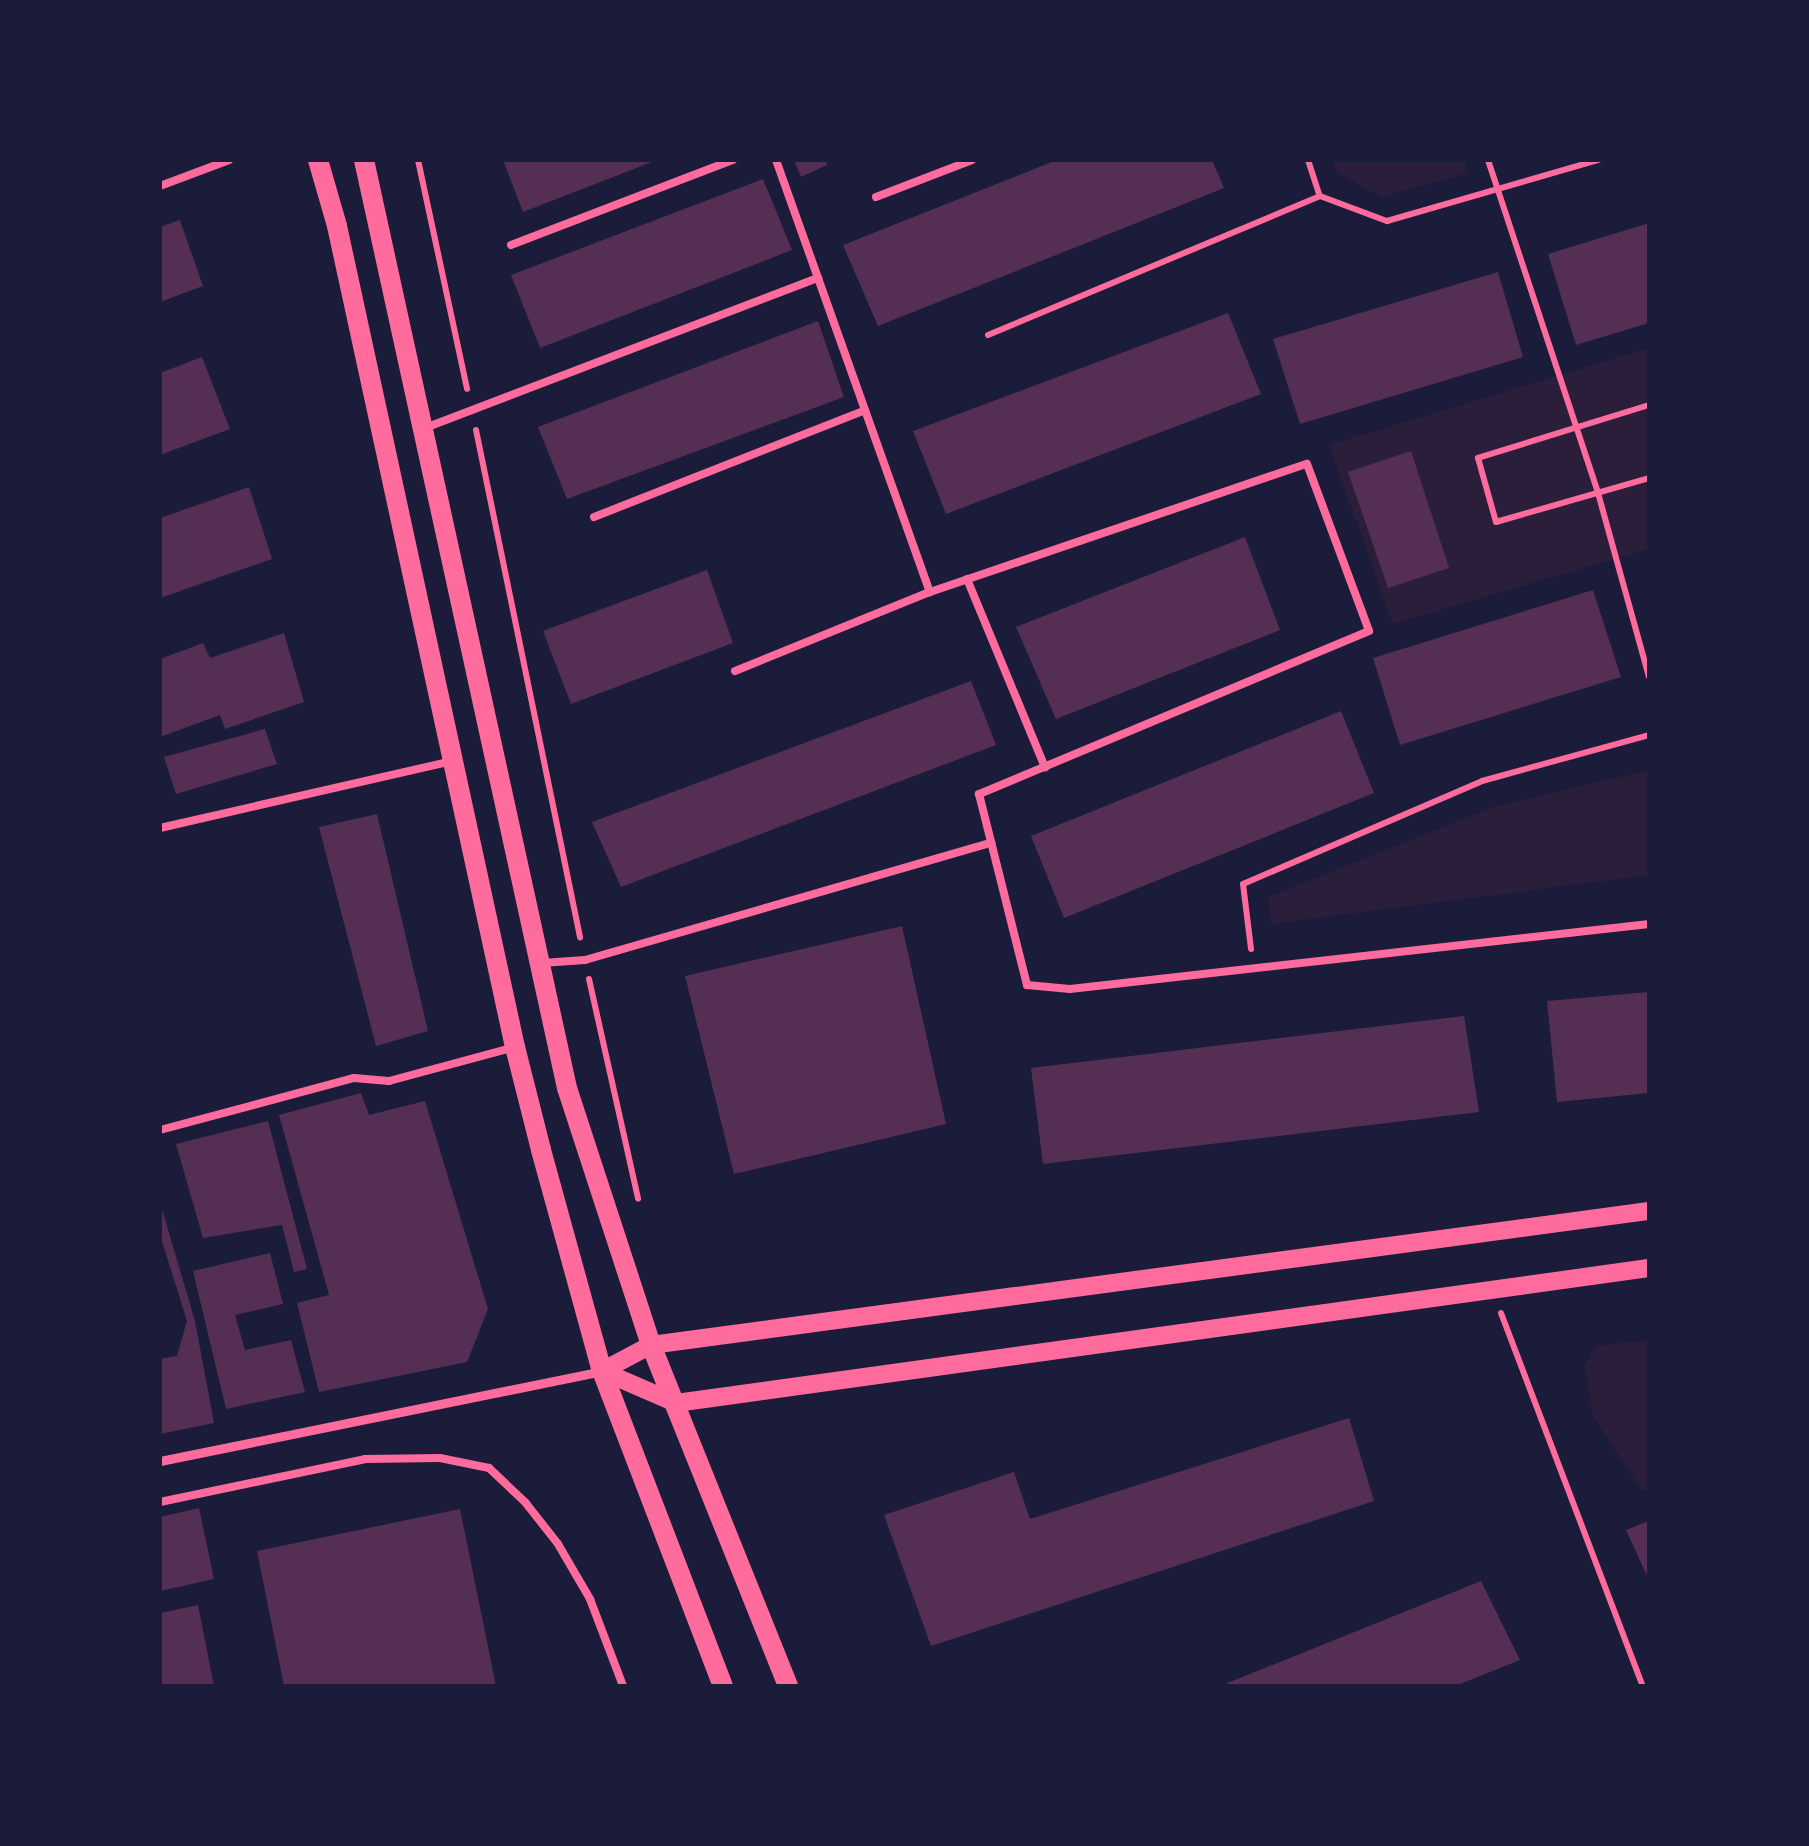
<!DOCTYPE html>
<style>
body{margin:0}
#map{position:relative;width:1809px;height:1846px;overflow:hidden;background:#1b1b3a;font-family:"Open Sans",sans-serif}
div>[style]{position:absolute}
[style*='--x']{left:calc(var(--x)*1px);top:calc(var(--y)*1px);width:calc(var(--w)*1px);rotate:calc(var(--a)*1deg)}
.green>*{inset:0;background:#2a1e3b}
.building>*{inset:0;background:#542f53}
.path>*{height:6px;margin:-3px;padding:0 3px;transform-origin:3px;border-radius:3px;background:#ff6b9d}
.service>*{height:8px;margin:-4px;padding:0 4px;transform-origin:4px;border-radius:4px;background:#ff6b9d}
.pedestrian>*{height:9px;margin:-4.5px;padding:0 4.5px;transform-origin:4.5px;border-radius:4.5px;background:#ff6b9d}
.tertiary>*{height:18px;margin:-9px;padding:0 9px;transform-origin:9px;border-radius:9px;background:#ff6b9d}
.secondary>*{height:20px;margin:-10px;padding:0 10px;transform-origin:10px;border-radius:10px;background:#ff6b9d}
span{translate:-50% -50%;white-space:nowrap;text-align:center;line-height:1.15;-webkit-text-stroke:8px #1b1b3a;paint-order:stroke}
.frame{position:absolute;inset:0;border:162px solid #1b1b3a;pointer-events:none}
</style>
<div id="map">
<div class="green">
<div style="clip-path:polygon(1332px 160px,1464px 160px,1468px 173px,1382px 197px,1336px 172px)"></div>
<div style="clip-path:polygon(1649px 348px,1649px 549px,1393px 624px,1329px 445px)"></div>
<div style="clip-path:polygon(1649px 770px,1649px 875px,1271px 924px,1268px 897px,1496px 806px)"></div>
<div style="clip-path:polygon(1649px 1340px,1649px 1489px,1642px 1491px,1593px 1416px,1585px 1367px,1595px 1346px)"></div>
</div>
<div class="building">
<div style="clip-path:polygon(503px 160px,657px 160px,523px 212px)"></div>
<div style="clip-path:polygon(794px 160px,825px 160px,827px 165px,801px 177px)"></div>
<div style="clip-path:polygon(1057px 160px,1212px 160px,1224px 188px,878px 326px,843px 245px)"></div>
<div style="clip-path:polygon(763px 179px,792px 250px,540px 348px,511px 275px)"></div>
<div style="clip-path:polygon(180px 220px,203px 286px,160px 302px,160px 227px)"></div>
<div style="clip-path:polygon(1649px 223px,1649px 323px,1576px 345px,1548px 254px)"></div>
<div style="clip-path:polygon(1498px 272px,1523px 357px,1300px 424px,1273px 339px)"></div>
<div style="clip-path:polygon(1228px 313px,1261px 394px,946px 514px,913px 431px)"></div>
<div style="clip-path:polygon(818px 321px,844px 397px,567px 499px,538px 427px)"></div>
<div style="clip-path:polygon(202px 357px,230px 429px,160px 455px,160px 373px)"></div>
<div style="clip-path:polygon(1411px 451px,1449px 568px,1388px 588px,1348px 472px)"></div>
<div style="clip-path:polygon(249px 487px,272px 559px,160px 598px,160px 518px)"></div>
<div style="clip-path:polygon(1245px 537px,1280px 630px,1056px 719px,1016px 627px)"></div>
<div style="clip-path:polygon(707px 570px,733px 643px,571px 704px,543px 631px)"></div>
<div style="clip-path:polygon(1593px 590px,1621px 677px,1400px 745px,1373px 658px)"></div>
<div style="clip-path:polygon(284px 633px,304px 702px,225px 729px,220px 715px,160px 737px,160px 659px,203px 643px,210px 658px)"></div>
<div style="clip-path:polygon(971px 681px,996px 745px,621px 887px,592px 822px)"></div>
<div style="clip-path:polygon(1341px 711px,1374px 793px,1064px 918px,1031px 836px)"></div>
<div style="clip-path:polygon(265px 729px,277px 764px,176px 794px,164px 757px)"></div>
<div style="clip-path:polygon(377px 814px,428px 1031px,376px 1046px,319px 827px)"></div>
<div style="clip-path:polygon(902px 926px,946px 1124px,734px 1174px,685px 976px)"></div>
<div style="clip-path:polygon(1649px 992px,1649px 1093px,1557px 1102px,1547px 1001px)"></div>
<div style="clip-path:polygon(1464px 1016px,1479px 1112px,1043px 1164px,1031px 1068px)"></div>
<div style="clip-path:polygon(361px 1093px,369px 1115px,425px 1101px,488px 1309px,467px 1362px,319px 1392px,297px 1303px,329px 1295px,279px 1115px)"></div>
<div style="clip-path:polygon(268px 1121px,307px 1269px,294px 1272px,282px 1225px,203px 1238px,176px 1144px)"></div>
<div style="clip-path:polygon(161px 1206px,195px 1321px,214px 1423px,160px 1434px,160px 1359px,177px 1356px,187px 1321px,160px 1235px)"></div>
<div style="clip-path:polygon(270px 1253px,283px 1304px,235px 1315px,245px 1350px,291px 1340px,305px 1392px,226px 1409px,193px 1271px)"></div>
<div style="clip-path:polygon(1349px 1418px,1374px 1501px,931px 1646px,884px 1515px,1014px 1472px,1030px 1519px)"></div>
<div style="clip-path:polygon(199px 1508px,214px 1579px,160px 1591px,160px 1517px)"></div>
<div style="clip-path:polygon(460px 1509px,496px 1686px,284px 1686px,257px 1551px)"></div>
<div style="clip-path:polygon(1649px 1521px,1649px 1580px,1626px 1530px)"></div>
<div style="clip-path:polygon(1481px 1581px,1520px 1660px,1455px 1686px,1220px 1686px)"></div>
<div style="clip-path:polygon(198px 1605px,214px 1686px,160px 1686px,160px 1613px)"></div>
</div>
<div class="path">
<div style="--x:418;--y:160;--w:234;--a:77.9"></div>
<div style="--x:1308;--y:160;--w:38;--a:72"></div>
<div style="--x:1488;--y:160;--w:351;--a:71.7"></div>
<div style="--x:1598;--y:493;--w:191;--a:74.5"></div>
<div style="--x:988;--y:335;--w:360;--a:-22.7"></div>
<div style="--x:1320;--y:196;--w:72;--a:20.5"></div>
<div style="--x:1387;--y:221;--w:221;--a:-16.1"></div>
<div style="--x:1649;--y:405;--w:179;--a:162.8"></div>
<div style="--x:1478;--y:458;--w:66;--a:74.3"></div>
<div style="--x:1496;--y:522;--w:159;--a:-16"></div>
<div style="--x:476;--y:430;--w:518;--a:78.41"></div>
<div style="--x:1251;--y:949;--w:65;--a:-97"></div>
<div style="--x:1243;--y:884;--w:260;--a:-23.3"></div>
<div style="--x:1482;--y:781;--w:173;--a:-15.4"></div>
<div style="--x:589;--y:979;--w:225;--a:77.4"></div>
<div style="--x:1501;--y:1313;--w:399;--a:69.2"></div>
</div>
<div class="service">
<div style="--x:776;--y:160;--w:459;--a:70.4"></div>
<div style="--x:160;--y:186;--w:74;--a:-20.6"></div>
<div style="--x:876;--y:197;--w:103;--a:-21.1"></div>
<div style="--x:511;--y:245;--w:238;--a:-21"></div>
<div style="--x:425;--y:428;--w:421;--a:-20.9"></div>
<div style="--x:594;--y:517;--w:291;--a:-21.5"></div>
<div style="--x:967;--y:579;--w:204;--a:67.5"></div>
<div style="--x:735;--y:671;--w:210;--a:-22.1"></div>
<div style="--x:930;--y:592;--w:398;--a:-18.8"></div>
<div style="--x:1307;--y:464;--w:178;--a:69.6"></div>
<div style="--x:1369;--y:631;--w:423;--a:157.3"></div>
<div style="--x:979;--y:794;--w:197;--a:75.9"></div>
<div style="--x:1027;--y:985;--w:43;--a:5.3"></div>
<div style="--x:1070;--y:989;--w:583;--a:-6.41"></div>
<div style="--x:160;--y:828;--w:296;--a:-12.9"></div>
<div style="--x:542;--y:963;--w:43;--a:-4"></div>
<div style="--x:585;--y:960;--w:423;--a:-16.1"></div>
<div style="--x:160;--y:1130;--w:201;--a:-15"></div>
<div style="--x:354;--y:1078;--w:35;--a:5"></div>
<div style="--x:389;--y:1081;--w:131;--a:-15.1"></div>
<div style="--x:160;--y:1502;--w:209;--a:-11.8"></div>
<div style="--x:365;--y:1459;--w:75;--a:-0.8"></div>
<div style="--x:440;--y:1458;--w:50;--a:11.5"></div>
<div style="--x:489;--y:1468;--w:50;--a:43.4"></div>
<div style="--x:525;--y:1502;--w:53;--a:51.8"></div>
<div style="--x:558;--y:1544;--w:64;--a:59.8"></div>
<div style="--x:590;--y:1599;--w:93;--a:69.2"></div>
</div>
<div class="pedestrian">
<div style="--x:160;--y:1461;--w:451;--a:-11.5"></div>
</div>
<div class="tertiary">
<div style="--x:602;--y:1371;--w:55;--a:-28"></div>
<div style="--x:651;--y:1345;--w:1007;--a:-7.65"></div>
<div style="--x:602;--y:1371;--w:81;--a:23.4"></div>
<div style="--x:676;--y:1403;--w:982;--a:-7.9"></div>
</div>
<div class="secondary">
<div style="--x:318;--y:160;--w:69;--a:73.9"></div>
<div style="--x:337;--y:226;--w:840;--a:77.77"></div>
<div style="--x:515;--y:1047;--w:106;--a:75.8"></div>
<div style="--x:541;--y:1150;--w:229;--a:74.6"></div>
<div style="--x:602;--y:1371;--w:337;--a:69"></div>
<div style="--x:364;--y:160;--w:950;--a:77.66"></div>
<div style="--x:567;--y:1088;--w:270;--a:71.9"></div>
<div style="--x:651;--y:1345;--w:367;--a:68.1"></div>
</div>
<div class="frame"></div>
</div>
